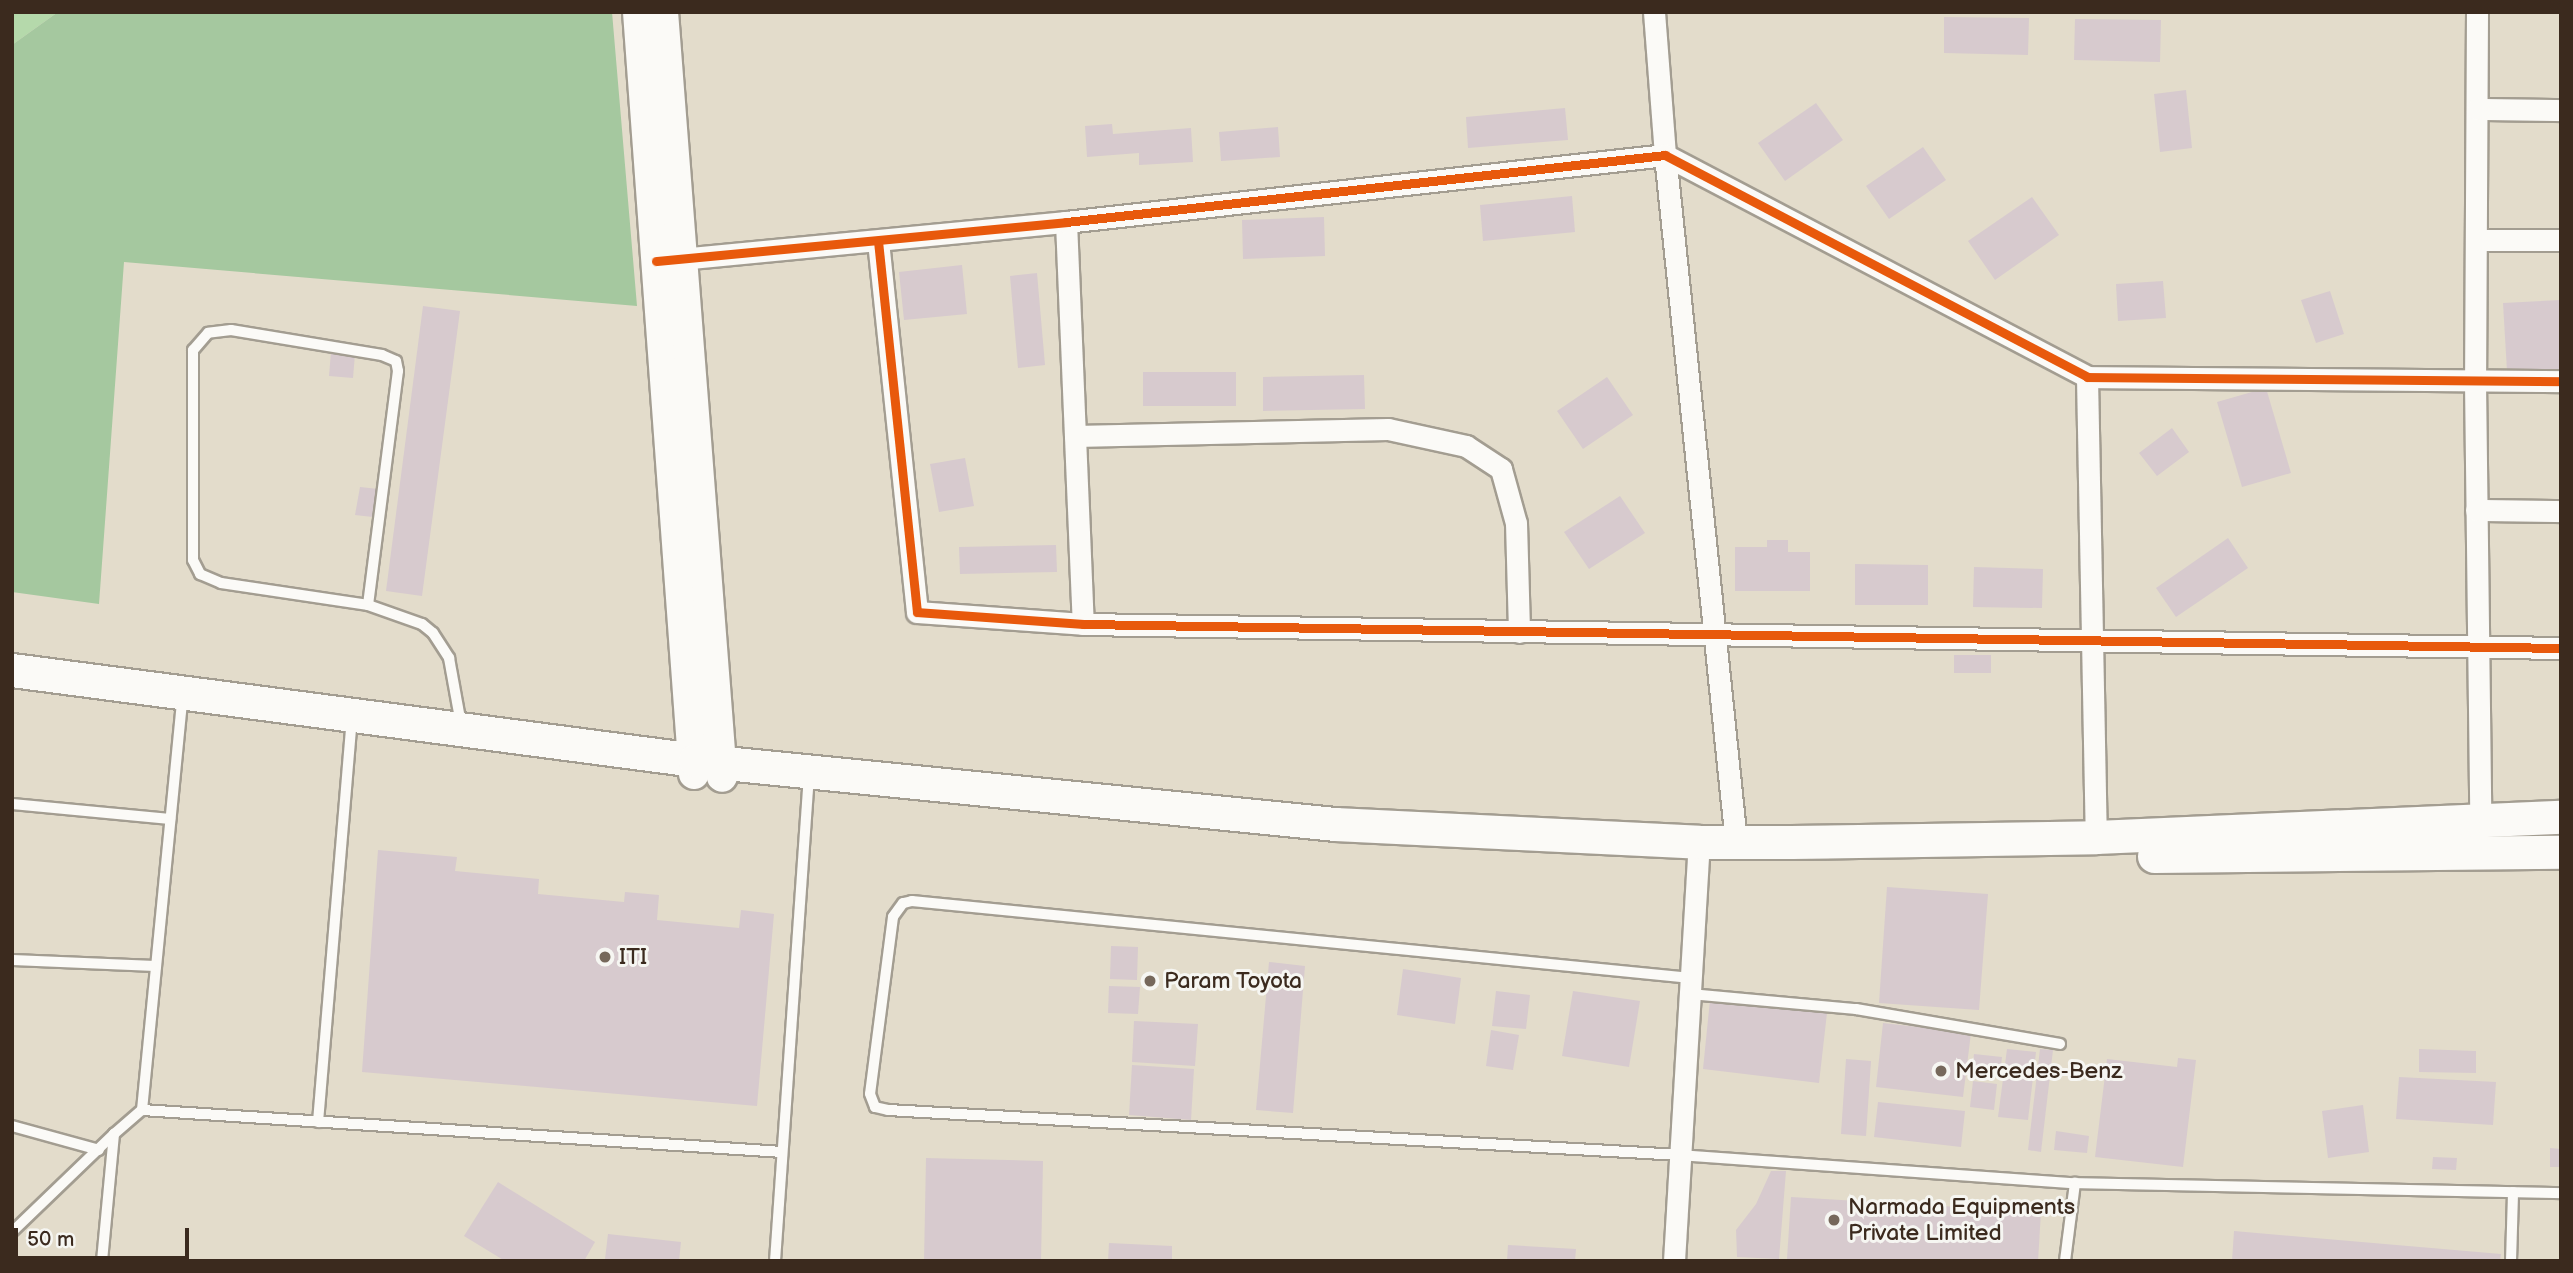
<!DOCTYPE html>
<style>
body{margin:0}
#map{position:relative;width:2573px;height:1273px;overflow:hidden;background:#e3dccb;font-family:"Balsamiq Sans",sans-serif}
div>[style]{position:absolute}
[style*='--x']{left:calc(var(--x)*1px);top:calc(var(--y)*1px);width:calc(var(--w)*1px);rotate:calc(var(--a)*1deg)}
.green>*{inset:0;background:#b5d9ab}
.forest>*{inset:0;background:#a5c89f}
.building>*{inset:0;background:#d7cace}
.roads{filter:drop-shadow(2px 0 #a39d91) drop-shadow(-2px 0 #a39d91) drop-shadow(0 2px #a39d91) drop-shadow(0 -2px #a39d91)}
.lane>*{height:10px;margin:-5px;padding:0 5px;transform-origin:5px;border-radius:5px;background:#fbfaf7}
.street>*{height:21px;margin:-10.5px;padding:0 10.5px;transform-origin:10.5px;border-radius:10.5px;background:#fbfaf7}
.secondary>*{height:30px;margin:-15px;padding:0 15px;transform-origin:15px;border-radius:15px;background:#fbfaf7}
.primary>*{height:33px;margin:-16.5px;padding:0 16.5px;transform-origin:16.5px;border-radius:16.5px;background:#fbfaf7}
.cycleway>*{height:9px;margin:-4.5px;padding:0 4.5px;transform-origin:4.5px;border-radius:4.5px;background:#e8590c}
.dots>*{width:19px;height:19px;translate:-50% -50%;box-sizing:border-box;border:4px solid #f6f6f2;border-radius:50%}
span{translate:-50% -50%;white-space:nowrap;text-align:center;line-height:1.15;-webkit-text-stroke:6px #f6f6f2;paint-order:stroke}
.poi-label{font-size:23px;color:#3b2a1e}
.left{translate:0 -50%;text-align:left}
.frame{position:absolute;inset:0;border:14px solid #3b2a1e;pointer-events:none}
.scale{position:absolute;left:14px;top:1228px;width:175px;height:32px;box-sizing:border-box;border:4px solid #3b2a1e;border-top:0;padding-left:9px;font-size:21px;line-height:24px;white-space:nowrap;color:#3b2a1e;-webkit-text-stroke:5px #f6f6f2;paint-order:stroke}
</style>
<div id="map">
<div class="green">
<div style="clip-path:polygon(12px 12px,58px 12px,12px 45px)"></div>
</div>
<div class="forest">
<div style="clip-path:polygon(58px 12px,612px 12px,637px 306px,124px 262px,99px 604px,12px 592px,12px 45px)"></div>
</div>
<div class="building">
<div style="clip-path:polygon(1944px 17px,2029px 18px,2028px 55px,1944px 53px)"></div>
<div style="clip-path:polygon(2075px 19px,2161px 20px,2160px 62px,2074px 60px)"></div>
<div style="clip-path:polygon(2186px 90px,2192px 148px,2160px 152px,2154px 94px)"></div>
<div style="clip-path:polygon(1816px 103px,1843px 140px,1785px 181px,1758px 143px)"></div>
<div style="clip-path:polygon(1565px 108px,1568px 140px,1468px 148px,1466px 117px)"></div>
<div style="clip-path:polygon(1112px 124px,1113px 134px,1191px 128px,1193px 162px,1139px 165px,1139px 153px,1087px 157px,1085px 126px)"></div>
<div style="clip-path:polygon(1278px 127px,1280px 157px,1221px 161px,1219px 132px)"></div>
<div style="clip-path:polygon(1923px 147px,1946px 180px,1889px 219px,1866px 186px)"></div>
<div style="clip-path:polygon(1572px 196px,1575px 232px,1483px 241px,1480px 205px)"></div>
<div style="clip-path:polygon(2032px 197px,2059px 235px,1995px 280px,1968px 241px)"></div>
<div style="clip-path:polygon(1324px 217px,1325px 256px,1243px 259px,1242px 220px)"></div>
<div style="clip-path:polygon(962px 265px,967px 314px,904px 320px,899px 272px)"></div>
<div style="clip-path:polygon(1037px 273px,1045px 365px,1018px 368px,1010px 276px)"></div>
<div style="clip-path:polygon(2163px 281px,2166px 318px,2118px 321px,2116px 284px)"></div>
<div style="clip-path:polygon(2330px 291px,2344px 334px,2316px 343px,2301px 300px)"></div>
<div style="clip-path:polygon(2560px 300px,2561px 369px,2507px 371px,2503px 303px)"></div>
<div style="clip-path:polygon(423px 306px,460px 311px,422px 596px,386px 591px)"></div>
<div style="clip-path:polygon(331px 352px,355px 354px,353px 378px,329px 376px)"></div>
<div style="clip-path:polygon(1143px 372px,1236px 372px,1236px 406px,1143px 406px)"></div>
<div style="clip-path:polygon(1364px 375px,1365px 409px,1263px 411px,1263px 377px)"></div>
<div style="clip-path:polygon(1607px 377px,1633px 415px,1583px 449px,1557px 411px)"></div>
<div style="clip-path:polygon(2266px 388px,2291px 473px,2242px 487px,2217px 402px)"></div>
<div style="clip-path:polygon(2172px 428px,2189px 452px,2157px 476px,2139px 453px)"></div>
<div style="clip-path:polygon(965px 458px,974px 506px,939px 512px,930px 464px)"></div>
<div style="clip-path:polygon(360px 487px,378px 489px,373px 517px,355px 515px)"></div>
<div style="clip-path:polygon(1620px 496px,1645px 533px,1589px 569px,1564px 532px)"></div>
<div style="clip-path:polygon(2228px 538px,2248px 568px,2176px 617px,2156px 588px)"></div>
<div style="clip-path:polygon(1767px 540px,1788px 540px,1788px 552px,1810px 552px,1810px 591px,1735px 591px,1735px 547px,1767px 547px)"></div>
<div style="clip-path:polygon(1056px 545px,1057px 572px,960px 574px,959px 547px)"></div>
<div style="clip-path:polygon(1855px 564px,1928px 565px,1928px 605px,1855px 605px)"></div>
<div style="clip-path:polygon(1974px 567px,2043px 569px,2042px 608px,1973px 607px)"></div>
<div style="clip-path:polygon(1954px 655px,1991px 655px,1991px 673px,1954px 673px)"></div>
<div style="clip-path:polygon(378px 850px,457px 857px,455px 871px,539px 879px,538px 894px,624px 902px,625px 892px,659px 895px,657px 920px,739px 928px,741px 910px,774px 914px,757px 1106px,362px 1072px)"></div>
<div style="clip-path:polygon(1887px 887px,1988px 894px,1979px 1010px,1879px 1003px)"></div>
<div style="clip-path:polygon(1111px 946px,1138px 947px,1137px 980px,1110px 979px)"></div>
<div style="clip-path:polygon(1269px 962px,1305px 966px,1293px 1113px,1256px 1110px)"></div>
<div style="clip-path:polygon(1403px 969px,1461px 978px,1455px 1024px,1397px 1015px)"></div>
<div style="clip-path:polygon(1109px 986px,1140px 987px,1138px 1014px,1108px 1013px)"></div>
<div style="clip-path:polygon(1496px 991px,1530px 995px,1526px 1029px,1492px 1026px)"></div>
<div style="clip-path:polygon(1573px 991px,1640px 1001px,1629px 1067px,1562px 1056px)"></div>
<div style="clip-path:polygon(1710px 1000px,1827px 1013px,1819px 1083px,1703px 1069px)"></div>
<div style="clip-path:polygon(1134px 1021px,1198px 1024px,1195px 1066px,1132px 1062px)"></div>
<div style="clip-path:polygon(1883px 1023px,1971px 1033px,1963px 1097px,1876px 1087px)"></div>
<div style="clip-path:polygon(1491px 1030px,1519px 1035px,1513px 1070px,1486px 1066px)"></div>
<div style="clip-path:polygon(2007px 1049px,2036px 1052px,2028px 1120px,1998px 1117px)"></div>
<div style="clip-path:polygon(2040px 1049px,2053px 1050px,2041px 1152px,2028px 1150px)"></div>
<div style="clip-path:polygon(2419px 1049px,2476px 1051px,2476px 1073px,2419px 1072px)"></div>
<div style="clip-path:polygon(1974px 1054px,2002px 1057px,2000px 1074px,1972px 1070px)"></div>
<div style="clip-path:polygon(2178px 1058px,2196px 1060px,2183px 1167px,2095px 1157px,2107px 1059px,2177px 1067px)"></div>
<div style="clip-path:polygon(1846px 1059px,1871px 1061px,1866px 1136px,1841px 1134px)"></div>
<div style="clip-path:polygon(1132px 1065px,1194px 1069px,1191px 1120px,1129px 1115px)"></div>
<div style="clip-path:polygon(2399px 1077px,2496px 1082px,2493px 1125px,2396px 1119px)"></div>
<div style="clip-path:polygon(1973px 1081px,1997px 1084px,1994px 1110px,1970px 1107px)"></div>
<div style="clip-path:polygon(1878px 1102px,1965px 1111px,1961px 1147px,1874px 1137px)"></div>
<div style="clip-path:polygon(2363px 1105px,2369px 1152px,2328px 1158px,2322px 1111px)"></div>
<div style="clip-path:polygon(2056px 1131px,2089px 1136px,2087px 1153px,2054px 1150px)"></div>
<div style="clip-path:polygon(2550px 1148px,2561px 1149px,2561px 1167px,2550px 1167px)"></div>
<div style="clip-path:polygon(2433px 1157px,2457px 1158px,2456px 1170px,2432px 1169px)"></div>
<div style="clip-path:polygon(926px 1158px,1043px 1161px,1041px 1261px,924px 1261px)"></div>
<div style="clip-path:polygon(1771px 1171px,1786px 1171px,1779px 1259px,1737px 1257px,1736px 1230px,1756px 1204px)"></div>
<div style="clip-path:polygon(498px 1182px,595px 1242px,584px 1261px,505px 1261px,464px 1236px)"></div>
<div style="clip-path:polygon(1791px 1197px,2041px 1212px,2038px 1261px,1787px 1259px)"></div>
<div style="clip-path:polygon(2234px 1231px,2501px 1254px,2500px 1261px,2232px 1261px)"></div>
<div style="clip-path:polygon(608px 1234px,681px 1242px,679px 1261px,605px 1259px)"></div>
<div style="clip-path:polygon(1109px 1243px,1172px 1246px,1172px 1261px,1108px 1261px)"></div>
<div style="clip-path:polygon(1508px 1245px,1576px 1249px,1575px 1261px,1507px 1261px)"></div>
</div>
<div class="roads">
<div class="lane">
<div style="--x:368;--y:605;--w:236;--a:-82.7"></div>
<div style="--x:398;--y:371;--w:10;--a:-101"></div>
<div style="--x:396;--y:361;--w:15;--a:-157"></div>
<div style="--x:382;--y:355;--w:153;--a:-170.6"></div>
<div style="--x:231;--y:330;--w:23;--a:173"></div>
<div style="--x:208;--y:333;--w:23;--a:131"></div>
<div style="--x:193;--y:350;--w:210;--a:90"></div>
<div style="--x:193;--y:560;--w:16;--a:63"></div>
<div style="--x:200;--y:574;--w:23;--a:23"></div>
<div style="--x:221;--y:583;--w:149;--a:8.5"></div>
<div style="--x:368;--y:605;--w:57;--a:19.4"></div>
<div style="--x:422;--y:624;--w:14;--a:39"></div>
<div style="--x:433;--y:633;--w:30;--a:57"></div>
<div style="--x:449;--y:658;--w:67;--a:79.7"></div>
<div style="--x:12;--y:804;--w:159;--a:5.4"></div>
<div style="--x:12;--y:960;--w:144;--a:2.4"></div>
<div style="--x:1691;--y:978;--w:783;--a:-174.35"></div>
<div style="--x:912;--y:901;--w:9;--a:167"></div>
<div style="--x:903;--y:903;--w:17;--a:126"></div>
<div style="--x:893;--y:917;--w:178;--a:97.4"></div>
<div style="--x:870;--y:1094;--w:14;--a:69"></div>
<div style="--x:875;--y:1107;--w:13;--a:13"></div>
<div style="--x:888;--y:1110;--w:793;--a:3.25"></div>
<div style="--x:1680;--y:1155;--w:396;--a:4.1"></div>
<div style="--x:2075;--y:1183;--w:486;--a:1.2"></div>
<div style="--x:1690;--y:994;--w:167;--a:5.2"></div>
<div style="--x:1856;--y:1009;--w:207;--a:9.7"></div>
<div style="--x:142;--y:1110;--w:417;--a:-84.4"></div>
<div style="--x:318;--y:1122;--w:392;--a:-85.2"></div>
<div style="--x:12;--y:1126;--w:90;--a:15.4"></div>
<div style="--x:12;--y:1232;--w:141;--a:-43.9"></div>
<div style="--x:102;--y:1261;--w:128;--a:-84.6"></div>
<div style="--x:114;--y:1134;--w:37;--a:-41"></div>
<div style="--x:142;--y:1110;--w:641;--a:3.75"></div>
<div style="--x:775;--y:1261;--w:487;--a:-86"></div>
<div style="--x:2065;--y:1261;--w:79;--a:-82.7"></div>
<div style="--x:2511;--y:1261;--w:69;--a:-88.3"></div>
</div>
<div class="street">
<div style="--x:1654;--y:12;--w:143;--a:85.6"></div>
<div style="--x:1665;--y:155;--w:691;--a:84.1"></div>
<div style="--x:2477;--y:12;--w:369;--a:90.3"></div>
<div style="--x:2475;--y:381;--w:438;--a:89.3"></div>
<div style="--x:2477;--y:109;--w:84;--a:0.7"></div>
<div style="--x:1066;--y:222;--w:402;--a:87.6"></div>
<div style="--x:2476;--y:240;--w:85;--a:0"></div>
<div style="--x:878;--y:241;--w:373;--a:84"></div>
<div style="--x:917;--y:612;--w:166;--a:4.1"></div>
<div style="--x:1083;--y:624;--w:1478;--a:0.93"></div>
<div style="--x:670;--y:260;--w:398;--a:-5.5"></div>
<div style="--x:1066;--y:222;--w:603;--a:-6.38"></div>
<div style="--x:1665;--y:155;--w:477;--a:27.7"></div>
<div style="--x:2087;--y:377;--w:474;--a:0.5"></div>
<div style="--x:2087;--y:377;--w:460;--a:88.9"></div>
<div style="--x:1075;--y:436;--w:313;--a:-1.3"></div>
<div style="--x:1388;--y:429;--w:80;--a:12.3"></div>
<div style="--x:1466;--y:446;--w:42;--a:33.3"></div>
<div style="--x:1501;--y:469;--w:56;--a:74.5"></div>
<div style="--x:1516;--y:523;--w:109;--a:88.4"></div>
<div style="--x:2476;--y:510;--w:85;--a:0.7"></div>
<div style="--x:1674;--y:1261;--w:420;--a:-86.6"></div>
</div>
<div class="secondary">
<div style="--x:638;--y:12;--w:764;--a:85.8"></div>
<div style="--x:663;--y:12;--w:767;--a:85.59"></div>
</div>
<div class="primary">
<div style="--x:12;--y:670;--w:689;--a:7.51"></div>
<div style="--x:695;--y:760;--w:643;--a:5.71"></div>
<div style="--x:1335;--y:824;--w:364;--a:2.8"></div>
<div style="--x:1699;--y:842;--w:92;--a:0"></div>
<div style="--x:1791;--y:842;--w:305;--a:-0.9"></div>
<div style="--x:2096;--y:837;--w:465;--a:-2.5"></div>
<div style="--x:2154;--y:856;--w:407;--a:-0.6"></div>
</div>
</div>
<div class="cycleway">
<div style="--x:878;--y:241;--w:373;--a:84"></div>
<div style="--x:917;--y:612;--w:166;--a:4.1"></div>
<div style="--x:1083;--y:624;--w:1478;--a:0.93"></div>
<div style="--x:656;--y:261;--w:412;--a:-5.4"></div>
<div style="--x:1066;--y:222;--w:603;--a:-6.38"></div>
<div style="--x:1665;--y:155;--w:477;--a:27.7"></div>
<div style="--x:2087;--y:377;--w:474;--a:0.5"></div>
</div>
<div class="dots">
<div style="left:605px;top:957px;background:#76685b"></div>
<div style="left:1150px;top:981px;background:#76685b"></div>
<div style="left:1941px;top:1071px;background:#76685b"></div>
<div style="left:1834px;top:1220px;background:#76685b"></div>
</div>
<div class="poi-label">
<span class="left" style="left:619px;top:957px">ITI</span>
<span class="left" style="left:1164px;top:981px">Param Toyota</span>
<span class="left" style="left:1955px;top:1071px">Mercedes-Benz</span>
<span class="left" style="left:1848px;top:1220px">Narmada Equipments<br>Private Limited</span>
</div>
<div class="frame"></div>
<div class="scale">50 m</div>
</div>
